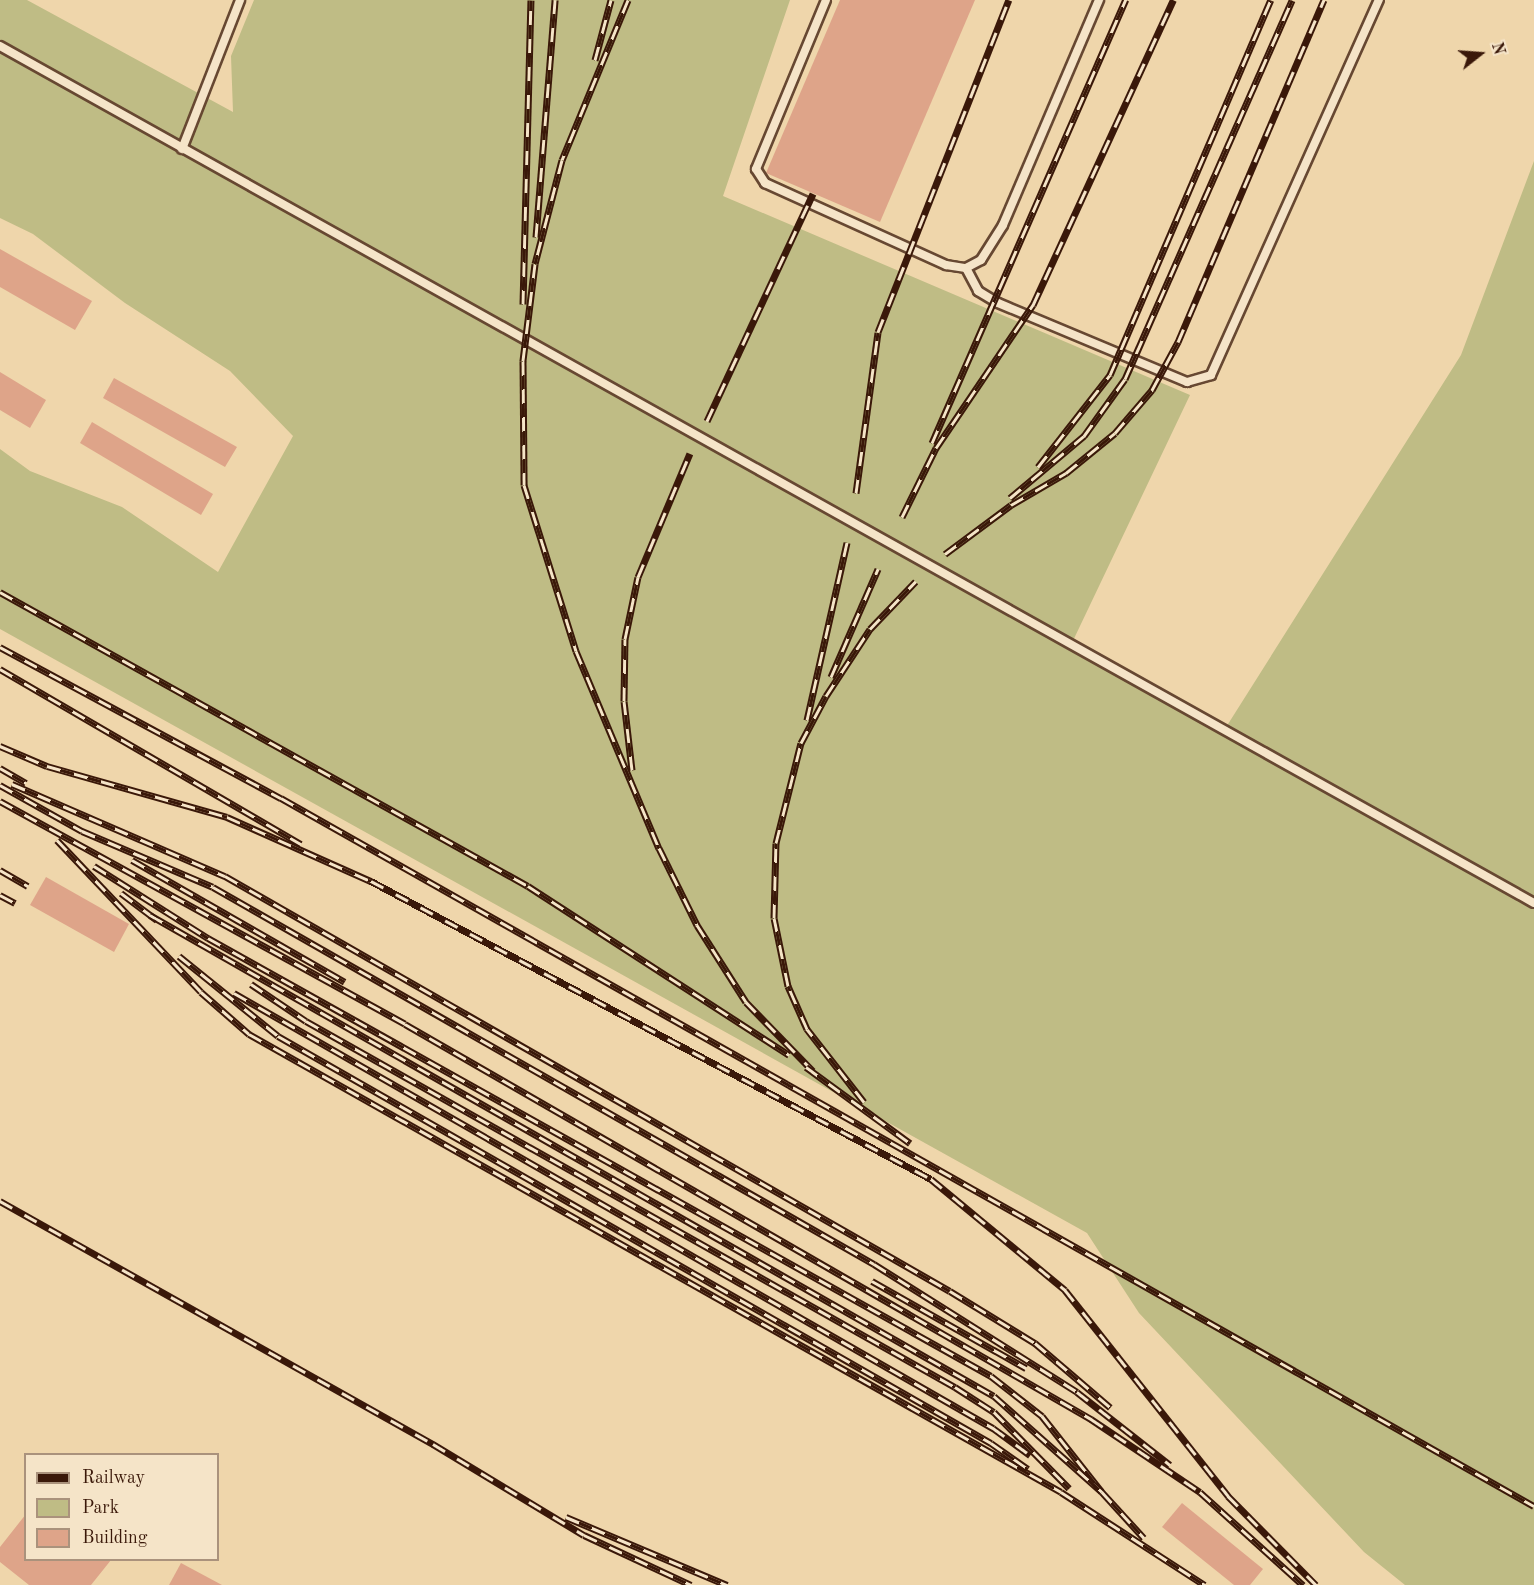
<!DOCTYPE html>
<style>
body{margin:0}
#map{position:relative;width:1534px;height:1585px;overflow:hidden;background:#efd6ab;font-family:"Old Standard TT",serif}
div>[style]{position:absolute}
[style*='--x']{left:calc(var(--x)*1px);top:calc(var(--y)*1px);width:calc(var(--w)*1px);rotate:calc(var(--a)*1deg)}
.green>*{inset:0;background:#bfbc85}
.building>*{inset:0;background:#dea489}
.roads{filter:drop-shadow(2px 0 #674832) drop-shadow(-2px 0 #674832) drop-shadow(0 2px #674832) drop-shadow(0 -2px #674832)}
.service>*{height:8px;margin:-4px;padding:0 4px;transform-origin:4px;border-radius:4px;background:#f5e4c8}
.rail>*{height:7px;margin-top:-3.5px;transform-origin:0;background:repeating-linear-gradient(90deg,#f5e4c8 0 14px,#3a1809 0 28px);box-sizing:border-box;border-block:2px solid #3a1809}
span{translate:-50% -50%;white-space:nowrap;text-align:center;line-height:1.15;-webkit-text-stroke:5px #f5e4c8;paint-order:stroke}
.legend{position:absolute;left:24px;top:1453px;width:195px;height:108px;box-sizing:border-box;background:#f5e4c8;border:2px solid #aa927c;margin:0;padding:8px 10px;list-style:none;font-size:18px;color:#3a1809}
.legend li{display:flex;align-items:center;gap:12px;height:30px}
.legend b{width:30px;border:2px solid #aa927c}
.north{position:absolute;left:1450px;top:24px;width:60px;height:60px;-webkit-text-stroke:4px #f5e4c8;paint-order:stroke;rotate:73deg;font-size:16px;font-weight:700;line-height:24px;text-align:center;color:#3a1809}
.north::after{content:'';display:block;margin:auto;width:21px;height:27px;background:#3a1809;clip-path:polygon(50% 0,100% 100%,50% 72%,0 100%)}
</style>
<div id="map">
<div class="green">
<div style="clip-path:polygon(0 0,27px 0,233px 112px,231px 56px,254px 0,790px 0,723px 196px,1190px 395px,1070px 647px,1223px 732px,1461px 355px,1534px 161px,1534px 1585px,1405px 1585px,1364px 1552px,1139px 1313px,1087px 1233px,0 629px,0 449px,30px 471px,122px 507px,218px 572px,293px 436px,230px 371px,125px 303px,33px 234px,0 218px)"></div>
</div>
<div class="building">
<div style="clip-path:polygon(840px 0,975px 0,880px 222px,766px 173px)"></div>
<div style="clip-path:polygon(0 249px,92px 301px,75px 330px,0 287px)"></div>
<div style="clip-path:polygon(0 372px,46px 400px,30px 428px,0 410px)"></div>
<div style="clip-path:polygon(114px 378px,237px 447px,225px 467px,103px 398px)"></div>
<div style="clip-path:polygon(92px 422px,213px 494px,201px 515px,80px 443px)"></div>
<div style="clip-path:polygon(46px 877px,129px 924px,114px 952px,30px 905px)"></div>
<div style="clip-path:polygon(1182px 1503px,1263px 1569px,1250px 1585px,1234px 1585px,1162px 1527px)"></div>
<div style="clip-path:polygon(26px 1514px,26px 1560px,111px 1560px,91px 1585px,29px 1585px,0 1562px,0 1547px)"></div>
<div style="clip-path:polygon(181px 1563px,222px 1585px,169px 1585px)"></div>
</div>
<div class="roads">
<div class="service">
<div style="--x:826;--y:0;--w:183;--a:112.5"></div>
<div style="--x:756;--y:169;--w:17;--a:57"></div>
<div style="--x:765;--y:183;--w:199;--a:24.4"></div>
<div style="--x:946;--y:265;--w:20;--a:9"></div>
<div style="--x:966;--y:268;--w:17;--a:-28"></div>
<div style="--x:981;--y:260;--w:41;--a:-57.8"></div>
<div style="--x:1003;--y:225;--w:245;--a:-66.9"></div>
<div style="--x:0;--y:46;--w:1757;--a:29.19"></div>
<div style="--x:182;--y:149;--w:160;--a:-68.7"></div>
<div style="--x:966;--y:268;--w:26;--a:62"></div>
<div style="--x:978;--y:291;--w:23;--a:31"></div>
<div style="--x:998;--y:303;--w:205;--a:22.7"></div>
<div style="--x:1187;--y:382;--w:25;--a:-16"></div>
<div style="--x:1211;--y:375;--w:411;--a:-65.9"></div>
</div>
</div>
<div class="rail">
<div style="--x:628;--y:0;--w:173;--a:112.4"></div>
<div style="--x:562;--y:160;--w:107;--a:104.6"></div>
<div style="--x:535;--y:264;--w:98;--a:97.1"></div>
<div style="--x:523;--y:361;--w:124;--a:89.5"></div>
<div style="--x:524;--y:485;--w:174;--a:72.6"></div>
<div style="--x:576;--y:651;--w:214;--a:67.2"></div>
<div style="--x:659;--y:848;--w:86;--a:63.7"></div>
<div style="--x:697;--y:925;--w:91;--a:57.5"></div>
<div style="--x:746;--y:1002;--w:96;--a:45.8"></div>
<div style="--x:595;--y:60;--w:62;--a:-75.1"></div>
<div style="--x:536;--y:237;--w:238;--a:-85.4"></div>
<div style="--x:523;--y:304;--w:304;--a:-88.5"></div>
<div style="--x:707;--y:421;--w:251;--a:-65"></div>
<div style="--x:932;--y:443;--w:484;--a:-66.4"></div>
<div style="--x:1038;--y:467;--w:117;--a:-52"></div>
<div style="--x:1110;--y:375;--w:408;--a:-66.8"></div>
<div style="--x:856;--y:493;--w:162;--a:-82.2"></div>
<div style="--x:878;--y:332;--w:357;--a:-68.5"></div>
<div style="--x:1010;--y:498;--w:97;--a:-40"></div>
<div style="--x:1084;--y:436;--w:70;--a:-54.3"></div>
<div style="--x:1125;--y:379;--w:414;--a:-66.2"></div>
<div style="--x:902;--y:517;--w:77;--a:-63.8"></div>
<div style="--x:936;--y:448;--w:173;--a:-55.9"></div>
<div style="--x:1033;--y:305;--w:336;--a:-65.3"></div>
<div style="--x:945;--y:554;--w:82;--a:-36.6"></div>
<div style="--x:1011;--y:505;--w:64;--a:-30.2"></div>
<div style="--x:1066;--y:473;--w:63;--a:-39.2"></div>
<div style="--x:1115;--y:433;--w:57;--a:-49.3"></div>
<div style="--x:1152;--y:390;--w:55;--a:-61.6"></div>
<div style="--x:1178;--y:342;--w:372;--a:-66.9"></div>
<div style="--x:0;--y:592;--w:604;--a:29.11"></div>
<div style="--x:528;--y:886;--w:311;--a:32.9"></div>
<div style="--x:0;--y:647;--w:319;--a:28.3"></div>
<div style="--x:281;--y:798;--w:1439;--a:29.47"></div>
<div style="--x:0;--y:669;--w:348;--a:30.2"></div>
<div style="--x:831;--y:677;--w:118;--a:-66.5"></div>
<div style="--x:807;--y:720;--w:182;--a:-77.3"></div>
<div style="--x:0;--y:746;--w:51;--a:23.1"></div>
<div style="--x:47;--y:766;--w:187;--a:15.8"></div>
<div style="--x:227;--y:817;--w:158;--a:24"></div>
<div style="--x:371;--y:881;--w:634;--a:28.02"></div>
<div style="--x:931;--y:1179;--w:174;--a:39.6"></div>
<div style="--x:1065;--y:1290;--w:263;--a:51.6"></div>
<div style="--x:1228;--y:1496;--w:125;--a:45.3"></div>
<div style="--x:0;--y:768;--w:30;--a:30"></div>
<div style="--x:632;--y:770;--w:69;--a:-96.6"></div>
<div style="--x:624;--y:701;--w:62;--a:-89.1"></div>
<div style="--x:625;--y:639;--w:63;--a:-78.2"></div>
<div style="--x:638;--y:577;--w:134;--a:-67.2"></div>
<div style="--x:12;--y:784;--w:232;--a:23.4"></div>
<div style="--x:225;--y:876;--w:835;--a:29.79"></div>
<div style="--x:950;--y:1291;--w:100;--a:31.5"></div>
<div style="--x:1035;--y:1343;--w:99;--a:40.5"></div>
<div style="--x:0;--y:785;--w:94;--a:29.3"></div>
<div style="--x:82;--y:831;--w:142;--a:23.1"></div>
<div style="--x:213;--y:887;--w:761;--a:29.7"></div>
<div style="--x:874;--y:1264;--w:240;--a:32.2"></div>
<div style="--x:1077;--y:1392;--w:118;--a:38.1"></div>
<div style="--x:0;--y:801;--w:462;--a:28.8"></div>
<div style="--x:405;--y:1024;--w:792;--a:29.93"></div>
<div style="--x:1091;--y:1419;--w:131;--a:33.8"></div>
<div style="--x:1200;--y:1492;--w:139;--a:42.1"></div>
<div style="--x:57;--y:840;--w:209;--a:46.5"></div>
<div style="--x:201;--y:992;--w:64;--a:41.2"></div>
<div style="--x:249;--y:1034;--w:932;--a:29.42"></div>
<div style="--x:1061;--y:1492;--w:171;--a:32.9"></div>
<div style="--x:132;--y:860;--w:245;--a:29.8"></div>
<div style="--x:94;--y:866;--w:135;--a:32.3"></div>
<div style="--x:208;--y:938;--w:897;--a:29.22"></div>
<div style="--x:991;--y:1376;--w:65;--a:38.1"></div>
<div style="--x:1042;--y:1416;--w:97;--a:51.7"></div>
<div style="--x:0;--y:870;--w:32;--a:30"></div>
<div style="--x:121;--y:893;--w:45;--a:36.9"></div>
<div style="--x:0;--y:895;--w:17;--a:28"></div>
<div style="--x:150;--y:915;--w:971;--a:29.68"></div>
<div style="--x:994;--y:1396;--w:144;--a:41.6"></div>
<div style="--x:1102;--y:1492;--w:62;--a:47.6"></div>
<div style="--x:179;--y:956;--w:127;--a:38.9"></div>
<div style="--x:278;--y:1036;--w:821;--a:29.72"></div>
<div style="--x:991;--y:1443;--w:45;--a:35.1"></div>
<div style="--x:251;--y:984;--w:66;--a:33.9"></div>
<div style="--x:306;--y:1021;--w:745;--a:29.42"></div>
<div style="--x:955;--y:1387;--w:46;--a:32.7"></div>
<div style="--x:994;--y:1412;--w:107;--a:45.4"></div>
<div style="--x:234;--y:993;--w:875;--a:29.82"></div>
<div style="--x:993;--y:1428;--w:46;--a:36.1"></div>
<div style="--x:806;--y:1067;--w:129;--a:36.2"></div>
<div style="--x:864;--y:1102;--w:93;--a:-128"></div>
<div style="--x:807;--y:1029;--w:47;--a:-113.8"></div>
<div style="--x:788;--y:986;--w:69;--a:-101.6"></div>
<div style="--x:774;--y:918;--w:75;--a:-88.5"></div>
<div style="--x:776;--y:843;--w:103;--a:-76"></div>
<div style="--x:801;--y:743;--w:53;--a:-62"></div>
<div style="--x:826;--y:696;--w:80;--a:-56.7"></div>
<div style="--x:870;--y:629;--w:66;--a:-46.2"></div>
<div style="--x:0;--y:1201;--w:497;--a:29.3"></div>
<div style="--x:433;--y:1444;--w:176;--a:31.1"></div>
<div style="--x:584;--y:1535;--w:118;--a:25"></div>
<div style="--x:872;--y:1281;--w:177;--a:29.5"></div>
<div style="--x:566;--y:1517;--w:175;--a:22.9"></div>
</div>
<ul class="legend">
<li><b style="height:8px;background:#3a1809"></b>Railway</li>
<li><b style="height:16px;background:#bfbc85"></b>Park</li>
<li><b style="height:16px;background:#dea489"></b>Building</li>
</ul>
<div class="north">N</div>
</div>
